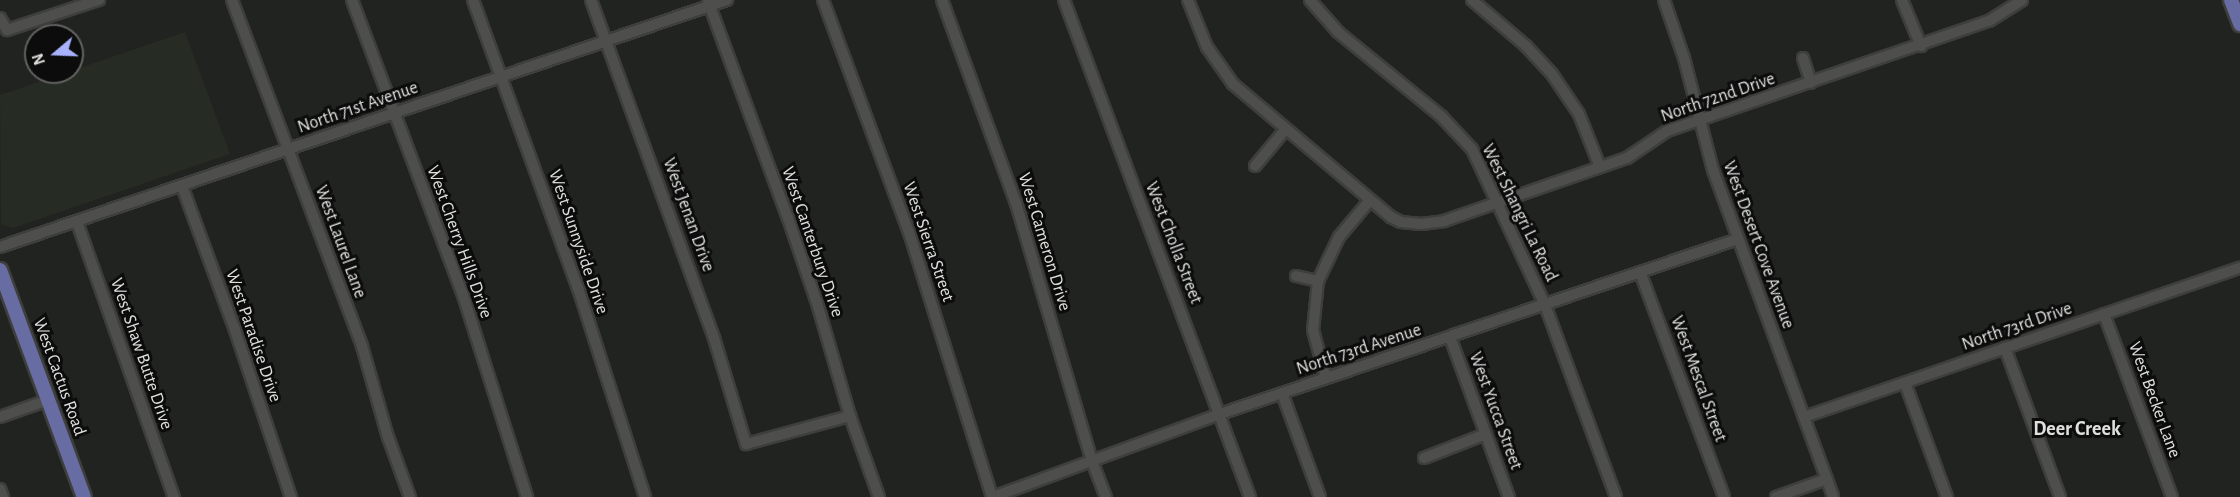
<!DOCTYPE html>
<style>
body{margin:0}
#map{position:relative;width:2240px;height:497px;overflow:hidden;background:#212321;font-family:"Alegreya Sans",sans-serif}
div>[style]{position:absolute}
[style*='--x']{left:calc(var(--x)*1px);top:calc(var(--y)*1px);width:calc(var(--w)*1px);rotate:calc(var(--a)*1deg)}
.built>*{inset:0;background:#262b23}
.roads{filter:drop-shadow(2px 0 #3e3f3d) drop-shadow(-2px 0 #3e3f3d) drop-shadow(0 2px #3e3f3d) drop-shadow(0 -2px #3e3f3d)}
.minor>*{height:10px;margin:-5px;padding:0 5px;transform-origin:5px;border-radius:5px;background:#4e4f4d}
.major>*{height:14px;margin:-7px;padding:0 7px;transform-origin:7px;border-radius:7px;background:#676ca2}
span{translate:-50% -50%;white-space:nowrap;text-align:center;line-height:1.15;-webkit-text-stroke:6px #0b0c0b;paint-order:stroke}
.street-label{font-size:18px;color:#e0e1df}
.neighbourhood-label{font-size:20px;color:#e0e1df;font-weight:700}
.north{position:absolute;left:24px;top:24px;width:60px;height:60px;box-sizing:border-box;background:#0b0c0b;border:2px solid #606160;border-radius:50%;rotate:251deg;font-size:16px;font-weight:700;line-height:24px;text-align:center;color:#e0e1df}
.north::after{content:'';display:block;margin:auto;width:21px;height:27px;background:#a7b1fc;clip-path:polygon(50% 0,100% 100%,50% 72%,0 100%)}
</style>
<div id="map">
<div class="built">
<div style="clip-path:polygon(185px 32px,230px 154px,13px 228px,1px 224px,0 95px)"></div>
</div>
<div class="roads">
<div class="minor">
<div style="--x:232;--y:0;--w:370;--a:69.4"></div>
<div style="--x:362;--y:346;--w:95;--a:74.1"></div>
<div style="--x:388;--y:437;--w:64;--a:69.9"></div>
<div style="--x:352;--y:0;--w:315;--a:69.4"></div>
<div style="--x:463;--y:295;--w:212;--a:72.4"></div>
<div style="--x:473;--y:0;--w:307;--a:70"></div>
<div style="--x:578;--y:288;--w:219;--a:72.2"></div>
<div style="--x:591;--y:0;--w:360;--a:70"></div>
<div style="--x:714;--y:338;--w:111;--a:73.2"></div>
<div style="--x:746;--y:444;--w:108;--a:-15.1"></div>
<div style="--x:823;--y:0;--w:247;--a:69.7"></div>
<div style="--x:909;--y:232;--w:278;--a:72.6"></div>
<div style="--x:942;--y:0;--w:216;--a:70"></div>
<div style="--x:1016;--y:203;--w:269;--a:73.6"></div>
<div style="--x:1092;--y:461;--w:39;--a:69"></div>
<div style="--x:1064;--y:0;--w:531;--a:69.48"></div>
<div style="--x:1188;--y:0;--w:51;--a:68"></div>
<div style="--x:1207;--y:47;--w:45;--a:54.9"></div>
<div style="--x:1233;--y:84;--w:207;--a:40.1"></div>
<div style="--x:1391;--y:217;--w:11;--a:27"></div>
<div style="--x:1401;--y:222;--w:20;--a:6"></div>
<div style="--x:1421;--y:224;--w:23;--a:-7"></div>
<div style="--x:1444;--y:221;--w:194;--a:-19"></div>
<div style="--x:1627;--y:158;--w:48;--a:-34"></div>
<div style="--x:1667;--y:131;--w:340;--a:-18.9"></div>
<div style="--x:1989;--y:21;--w:39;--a:-32"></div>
<div style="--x:1310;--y:0;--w:43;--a:48.8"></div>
<div style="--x:1338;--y:32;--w:133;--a:39.2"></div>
<div style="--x:1441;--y:116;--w:45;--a:46.8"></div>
<div style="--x:1472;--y:149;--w:172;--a:64.9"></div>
<div style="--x:1545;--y:305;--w:205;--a:69.7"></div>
<div style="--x:1472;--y:0;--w:71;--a:40.4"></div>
<div style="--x:1526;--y:46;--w:38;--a:47"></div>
<div style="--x:1552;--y:74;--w:48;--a:56"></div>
<div style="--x:1579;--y:114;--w:57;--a:68.4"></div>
<div style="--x:1664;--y:0;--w:61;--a:71"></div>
<div style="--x:1684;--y:58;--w:116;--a:75.5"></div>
<div style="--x:1713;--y:170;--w:348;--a:69.8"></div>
<div style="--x:1902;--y:0;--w:50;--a:67.6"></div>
<div style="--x:708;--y:1;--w:231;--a:69.8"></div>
<div style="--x:788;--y:218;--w:90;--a:71.2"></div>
<div style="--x:817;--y:303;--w:118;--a:73.7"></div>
<div style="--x:850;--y:416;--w:86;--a:70.3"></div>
<div style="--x:0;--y:18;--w:14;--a:60"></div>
<div style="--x:7;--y:30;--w:97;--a:-18.1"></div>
<div style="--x:1803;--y:58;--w:26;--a:72"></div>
<div style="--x:1255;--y:166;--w:47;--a:-50.2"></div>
<div style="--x:182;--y:186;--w:153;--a:69.8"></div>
<div style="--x:235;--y:330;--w:176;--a:71.5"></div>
<div style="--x:77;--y:222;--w:292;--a:70.6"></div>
<div style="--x:0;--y:247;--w:768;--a:-18.77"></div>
<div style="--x:1640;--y:272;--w:240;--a:69.5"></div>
<div style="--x:1296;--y:276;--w:23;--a:13"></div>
<div style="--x:2104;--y:314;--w:195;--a:69.6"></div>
<div style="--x:1450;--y:337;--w:171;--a:69.8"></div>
<div style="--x:2005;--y:348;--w:159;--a:69.7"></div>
<div style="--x:1326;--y:378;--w:50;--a:-105.2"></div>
<div style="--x:1313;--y:330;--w:49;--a:-84.2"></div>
<div style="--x:1318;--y:281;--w:49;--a:-64.5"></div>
<div style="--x:1339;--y:237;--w:48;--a:-50"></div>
<div style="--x:1905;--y:383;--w:121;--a:69.8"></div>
<div style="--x:1282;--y:393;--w:111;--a:69.9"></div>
<div style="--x:0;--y:417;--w:51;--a:-19.5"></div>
<div style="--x:1804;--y:417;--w:461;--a:-18.9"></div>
<div style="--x:1424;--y:458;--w:66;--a:-21.2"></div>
<div style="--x:0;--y:489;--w:9;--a:69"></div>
<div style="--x:993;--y:497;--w:242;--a:-20.1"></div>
<div style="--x:1220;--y:414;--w:547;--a:-18.67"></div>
<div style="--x:1776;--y:497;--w:54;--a:-19.4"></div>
</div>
<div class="major">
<div style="--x:2231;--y:0;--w:26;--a:69"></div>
<div style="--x:0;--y:270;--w:242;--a:69.7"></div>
</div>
</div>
<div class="street-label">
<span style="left:1718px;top:98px;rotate:-19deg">North 72nd Drive</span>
<span style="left:358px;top:108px;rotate:-19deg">North 71st Avenue</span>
<span style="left:1519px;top:213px;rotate:64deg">West Shangri La Road</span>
<span style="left:688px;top:215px;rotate:70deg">West Jenan Drive</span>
<span style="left:340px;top:242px;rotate:70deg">West Laurel Lane</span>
<span style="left:459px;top:242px;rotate:70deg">West Cherry Hills Drive</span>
<span style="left:578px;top:242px;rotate:71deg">West Sunnyside Drive</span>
<span style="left:812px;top:242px;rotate:71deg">West Canterbury Drive</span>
<span style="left:928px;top:242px;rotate:71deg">West Sierra Street</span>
<span style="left:1044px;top:242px;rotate:73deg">West Cameron Drive</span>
<span style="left:1173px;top:243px;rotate:69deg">West Cholla Street</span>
<span style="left:1758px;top:245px;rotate:70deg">West Desert Cove Avenue</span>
<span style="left:2017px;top:327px;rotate:-19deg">North 73rd Drive</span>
<span style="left:253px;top:336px;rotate:71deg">West Paradise Drive</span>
<span style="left:1359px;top:350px;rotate:-18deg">North 73rd Avenue</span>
<span style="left:141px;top:354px;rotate:71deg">West Shaw Butte Drive</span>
<span style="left:59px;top:377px;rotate:70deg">West Cactus Road</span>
<span style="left:1698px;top:379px;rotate:70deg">West Mescal Street</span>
<span style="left:2154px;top:400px;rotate:70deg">West Becker Lane</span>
<span style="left:1495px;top:411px;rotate:70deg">West Yucca Street</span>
</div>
<div class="neighbourhood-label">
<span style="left:2077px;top:429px">Deer Creek</span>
</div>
<div class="north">N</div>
</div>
